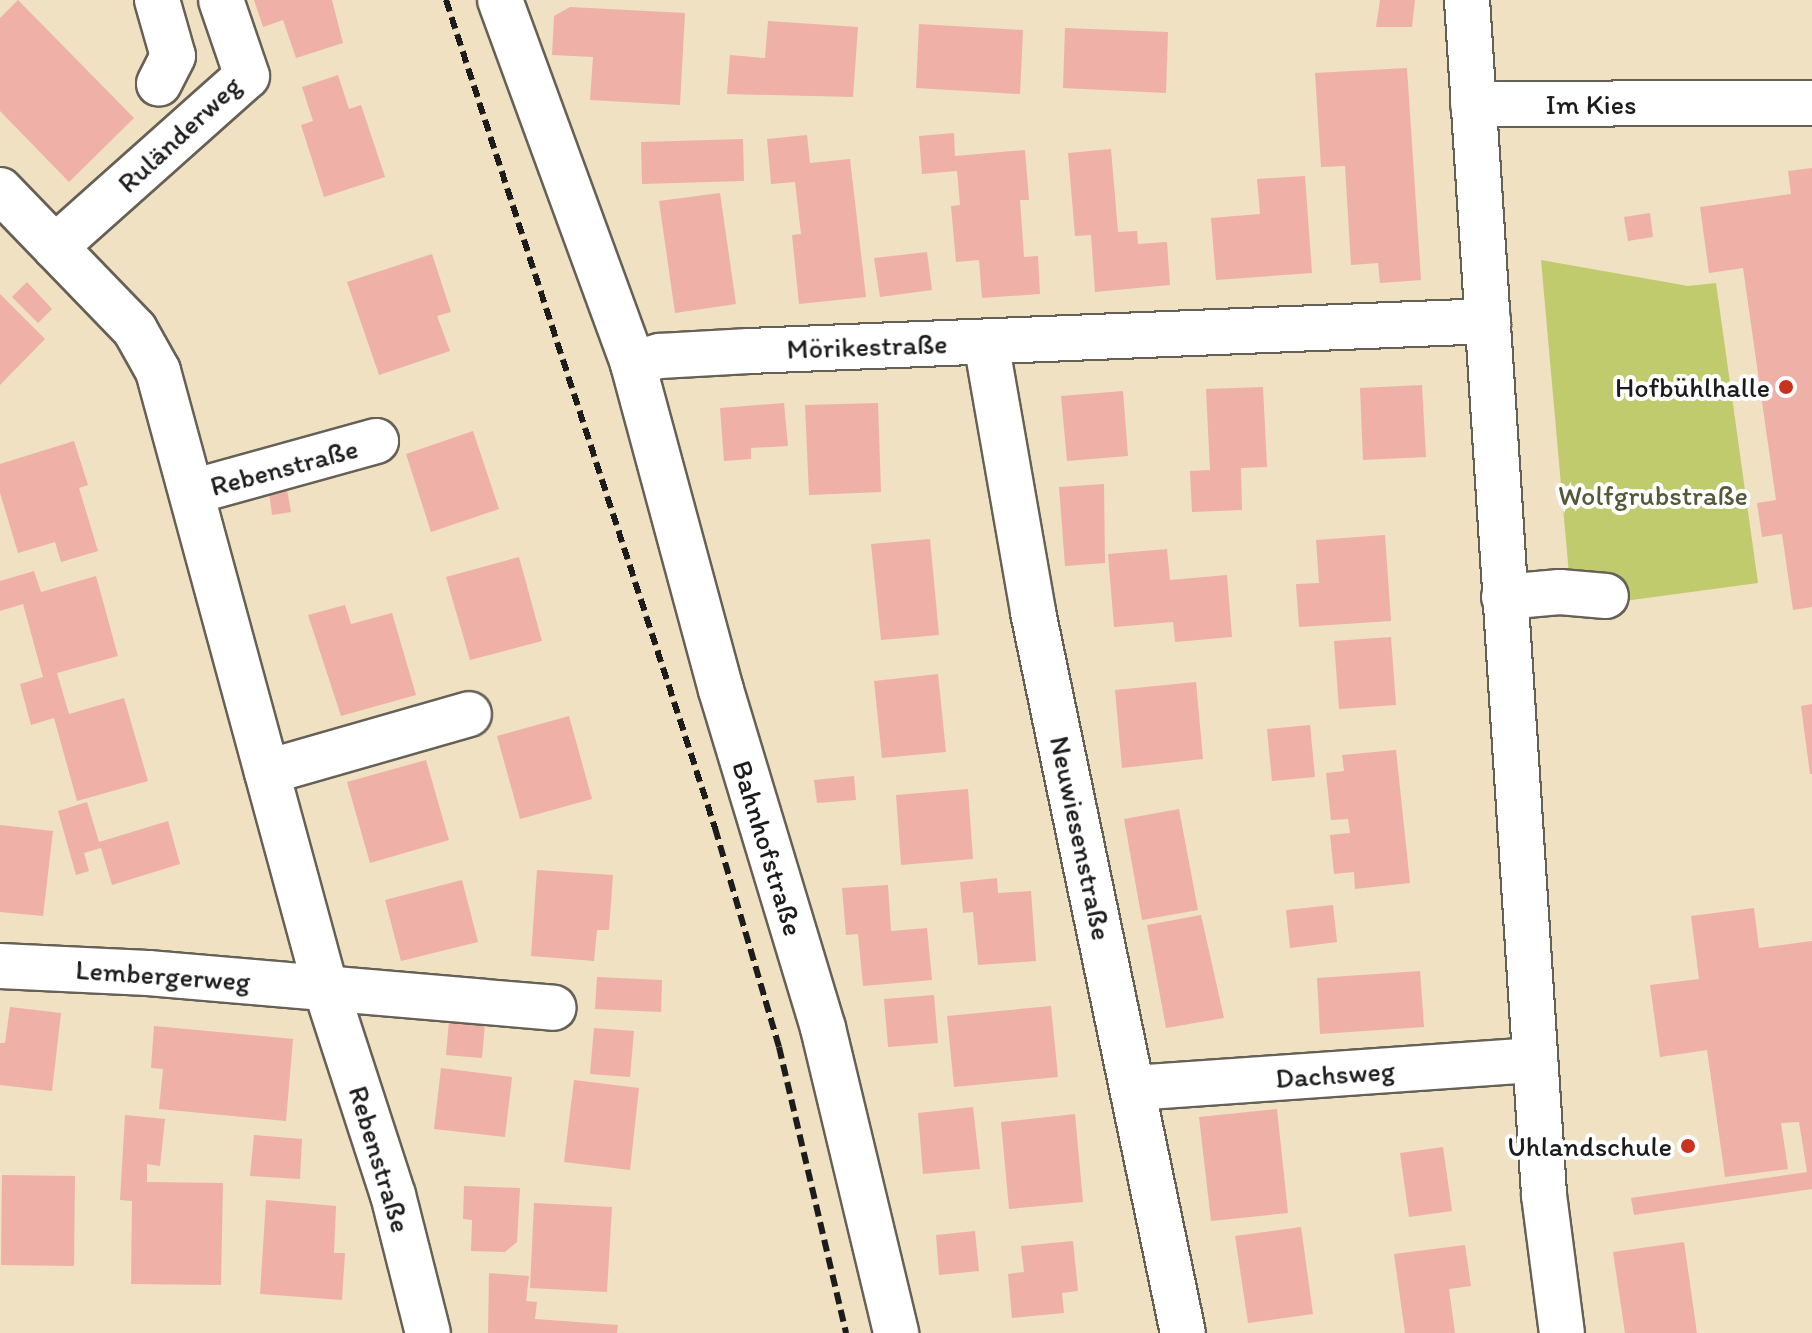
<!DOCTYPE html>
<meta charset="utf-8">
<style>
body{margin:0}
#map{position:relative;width:1812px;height:1333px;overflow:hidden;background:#efe1c2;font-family:Itim,sans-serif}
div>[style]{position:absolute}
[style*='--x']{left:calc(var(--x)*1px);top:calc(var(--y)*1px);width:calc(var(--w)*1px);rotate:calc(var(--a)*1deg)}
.green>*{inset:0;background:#bfcb6d}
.building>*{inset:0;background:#efb0a8}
.roads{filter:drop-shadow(2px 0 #666156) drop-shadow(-2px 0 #666156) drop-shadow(0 2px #666156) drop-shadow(0 -2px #666156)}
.minor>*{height:44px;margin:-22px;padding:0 22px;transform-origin:22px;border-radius:22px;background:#fff}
.rail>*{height:6px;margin-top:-3px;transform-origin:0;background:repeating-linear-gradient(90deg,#1c1c1c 0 12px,transparent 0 18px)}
.dots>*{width:22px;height:22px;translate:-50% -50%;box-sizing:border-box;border:4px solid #fff;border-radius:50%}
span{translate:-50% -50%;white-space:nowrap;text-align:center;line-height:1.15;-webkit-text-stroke:8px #fff;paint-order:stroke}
.street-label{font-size:28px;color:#1c1c1c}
.poi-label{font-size:28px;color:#1c1c1c}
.right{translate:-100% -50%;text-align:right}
.park-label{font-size:28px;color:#555938}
</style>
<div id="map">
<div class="green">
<div style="clip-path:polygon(1541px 260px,1688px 286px,1716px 283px,1758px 583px,1572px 608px)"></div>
</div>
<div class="building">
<div style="clip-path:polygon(18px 0,134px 118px,69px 182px,0 111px,0 18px)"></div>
<div style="clip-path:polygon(254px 0,332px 0,343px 43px,296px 58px,283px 20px,263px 27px)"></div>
<div style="clip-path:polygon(1380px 0,1415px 0,1412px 27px,1376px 27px)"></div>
<div style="clip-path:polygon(570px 7px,685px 13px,680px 105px,590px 100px,593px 57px,552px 55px,554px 16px)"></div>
<div style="clip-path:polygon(768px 21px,858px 27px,853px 97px,727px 94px,730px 55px,765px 58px)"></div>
<div style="clip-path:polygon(919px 24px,1023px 30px,1020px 94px,916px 88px)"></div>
<div style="clip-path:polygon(1065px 28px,1168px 32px,1166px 93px,1063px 88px)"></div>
<div style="clip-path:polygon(1407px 68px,1421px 280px,1380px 283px,1378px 263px,1351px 265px,1345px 166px,1321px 167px,1315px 73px)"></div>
<div style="clip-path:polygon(338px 75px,349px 109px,361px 105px,385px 177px,324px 197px,301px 125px,313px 121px,302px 87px)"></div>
<div style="clip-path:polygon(954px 133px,955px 156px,1025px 150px,1029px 200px,1020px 200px,1024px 257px,1038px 256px,1040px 294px,982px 298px,979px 260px,956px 262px,951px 206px,960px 205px,957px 171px,922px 174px,919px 136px)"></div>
<div style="clip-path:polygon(807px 135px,810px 163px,850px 159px,866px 297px,799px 304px,792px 235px,801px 234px,795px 182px,771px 184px,767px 139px)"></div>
<div style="clip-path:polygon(743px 139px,744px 181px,642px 184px,641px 142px)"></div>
<div style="clip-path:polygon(1111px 149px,1118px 232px,1137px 231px,1138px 244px,1167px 242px,1170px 285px,1095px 292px,1091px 235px,1075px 236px,1068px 153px)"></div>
<div style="clip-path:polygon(1812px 168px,1812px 607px,1793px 610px,1782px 534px,1762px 537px,1757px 503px,1776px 500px,1743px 268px,1709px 273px,1700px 207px,1791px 194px,1788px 171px)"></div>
<div style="clip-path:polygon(1305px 176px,1312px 273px,1216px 280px,1211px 218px,1260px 214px,1257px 179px)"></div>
<div style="clip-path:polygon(720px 193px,736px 304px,675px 313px,659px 201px)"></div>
<div style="clip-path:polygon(1650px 213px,1653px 237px,1628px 241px,1624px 217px)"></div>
<div style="clip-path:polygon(927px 252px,932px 290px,880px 297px,874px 258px)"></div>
<div style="clip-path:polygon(432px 254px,451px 312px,437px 316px,450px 351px,379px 375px,347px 282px)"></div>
<div style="clip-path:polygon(27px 282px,52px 309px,38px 323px,12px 297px)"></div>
<div style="clip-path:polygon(0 294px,45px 339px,0 385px)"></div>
<div style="clip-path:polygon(1422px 385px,1426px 457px,1363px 460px,1360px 388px)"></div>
<div style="clip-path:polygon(1263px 387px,1267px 467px,1241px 468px,1242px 510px,1192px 512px,1190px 471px,1210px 470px,1206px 389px)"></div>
<div style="clip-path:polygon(1123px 391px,1128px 456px,1067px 461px,1061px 396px)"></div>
<div style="clip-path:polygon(784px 403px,788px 446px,751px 448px,751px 459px,724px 461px,720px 408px)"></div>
<div style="clip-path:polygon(878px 403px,881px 492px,809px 495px,805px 405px)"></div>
<div style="clip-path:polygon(473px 431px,499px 509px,431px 532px,406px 454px)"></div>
<div style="clip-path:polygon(74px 441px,88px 485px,79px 488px,98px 551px,61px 562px,55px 542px,18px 553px,0 493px,0 464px)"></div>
<div style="clip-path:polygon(1104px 484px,1105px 563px,1065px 566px,1059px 487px)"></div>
<div style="clip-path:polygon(287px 489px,291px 512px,272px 515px,269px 492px)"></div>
<div style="clip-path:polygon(1385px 535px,1391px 621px,1299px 627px,1296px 584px,1319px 583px,1316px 540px)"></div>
<div style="clip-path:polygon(930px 539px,939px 635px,881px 640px,871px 544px)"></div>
<div style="clip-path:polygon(1167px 549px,1170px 580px,1227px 575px,1232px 637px,1175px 642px,1173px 622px,1114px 627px,1108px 554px)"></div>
<div style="clip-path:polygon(519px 557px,542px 641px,470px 660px,446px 577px)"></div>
<div style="clip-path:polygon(34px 571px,41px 592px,96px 576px,118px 656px,57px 673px,69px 714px,124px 698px,148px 781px,77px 801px,54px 718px,31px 725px,20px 684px,43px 677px,23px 604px,0 611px,0 581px)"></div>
<div style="clip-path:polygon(345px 605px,351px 624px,392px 613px,416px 695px,341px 716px,308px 615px)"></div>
<div style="clip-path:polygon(1391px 637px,1396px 705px,1339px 709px,1334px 641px)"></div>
<div style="clip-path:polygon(938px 674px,946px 752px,882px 758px,874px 681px)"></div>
<div style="clip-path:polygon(1196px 682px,1203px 759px,1122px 768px,1115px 690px)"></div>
<div style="clip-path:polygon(1812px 704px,1812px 774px,1810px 774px,1801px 706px)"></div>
<div style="clip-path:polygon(569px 716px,592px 799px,520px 819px,497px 736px)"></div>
<div style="clip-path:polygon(1310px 725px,1315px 777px,1272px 781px,1267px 729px)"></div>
<div style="clip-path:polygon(1396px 750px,1410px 883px,1355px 889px,1354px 872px,1334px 874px,1330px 835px,1350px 833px,1348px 819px,1331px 820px,1326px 773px,1344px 771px,1342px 755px)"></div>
<div style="clip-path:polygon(426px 760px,449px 840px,370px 863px,347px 782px)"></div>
<div style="clip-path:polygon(854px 776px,856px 800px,817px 803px,814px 780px)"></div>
<div style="clip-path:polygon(968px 789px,973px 859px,901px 865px,896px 795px)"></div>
<div style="clip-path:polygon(87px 802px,99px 842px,168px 821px,180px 864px,112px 885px,101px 848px,84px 853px,89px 871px,76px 875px,58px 811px)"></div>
<div style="clip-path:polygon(1179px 809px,1198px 910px,1142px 920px,1124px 819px)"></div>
<div style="clip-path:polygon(0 825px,53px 831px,43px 916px,0 912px)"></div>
<div style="clip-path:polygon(537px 870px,613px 875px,609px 930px,597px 930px,594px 961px,531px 956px)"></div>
<div style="clip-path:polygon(997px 878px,998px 893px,1031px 891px,1036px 961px,978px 965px,973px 912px,963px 913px,960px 882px)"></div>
<div style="clip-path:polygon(462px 880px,478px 942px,401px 961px,385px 900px)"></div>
<div style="clip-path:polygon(888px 885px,891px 931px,927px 928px,932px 980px,863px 986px,858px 934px,846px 935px,842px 888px)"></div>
<div style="clip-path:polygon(1333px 905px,1337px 942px,1290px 948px,1286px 910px)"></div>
<div style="clip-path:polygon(1754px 908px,1759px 948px,1812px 941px,1812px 1189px,1634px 1215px,1631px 1198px,1807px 1172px,1799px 1122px,1781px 1123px,1788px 1169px,1725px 1177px,1707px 1050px,1660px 1057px,1650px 985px,1699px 979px,1691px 916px)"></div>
<div style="clip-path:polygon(1201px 915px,1224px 1018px,1166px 1028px,1147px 925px)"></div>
<div style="clip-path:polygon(1420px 971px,1424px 1027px,1320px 1034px,1317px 978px)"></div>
<div style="clip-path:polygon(597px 977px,662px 980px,661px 1012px,595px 1009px)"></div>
<div style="clip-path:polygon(934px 995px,938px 1043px,888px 1047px,884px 999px)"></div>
<div style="clip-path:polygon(1051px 1006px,1058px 1077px,954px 1087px,947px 1016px)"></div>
<div style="clip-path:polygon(10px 1007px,61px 1013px,52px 1091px,0 1085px,0 1043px,5px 1043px)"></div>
<div style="clip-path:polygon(449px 1020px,485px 1023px,482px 1058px,446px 1055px)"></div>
<div style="clip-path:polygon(154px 1026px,293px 1039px,286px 1121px,159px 1109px,163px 1069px,151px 1068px)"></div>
<div style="clip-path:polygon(594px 1028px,634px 1031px,630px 1077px,590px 1074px)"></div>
<div style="clip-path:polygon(441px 1068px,512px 1077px,505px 1137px,434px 1129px)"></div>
<div style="clip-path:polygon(574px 1080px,639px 1088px,630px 1170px,564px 1162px)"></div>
<div style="clip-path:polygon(973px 1107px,980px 1169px,923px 1174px,918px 1113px)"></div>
<div style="clip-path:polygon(1277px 1109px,1288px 1213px,1211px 1221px,1199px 1117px)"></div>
<div style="clip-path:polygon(1075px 1114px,1083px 1202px,1009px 1209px,1001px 1122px)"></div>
<div style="clip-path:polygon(125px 1115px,165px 1119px,160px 1166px,147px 1164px,147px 1182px,223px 1183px,221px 1285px,131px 1284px,132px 1201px,120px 1200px)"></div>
<div style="clip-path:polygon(254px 1135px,302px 1139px,300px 1179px,250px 1176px)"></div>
<div style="clip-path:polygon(1443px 1147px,1452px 1211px,1409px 1217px,1400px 1153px)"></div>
<div style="clip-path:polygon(2px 1175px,75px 1176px,74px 1266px,1px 1265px)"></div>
<div style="clip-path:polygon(464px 1186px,520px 1188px,517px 1242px,505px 1252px,471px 1251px,472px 1220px,463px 1219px)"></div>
<div style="clip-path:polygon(266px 1200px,336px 1206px,334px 1253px,345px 1253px,342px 1300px,260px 1294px)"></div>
<div style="clip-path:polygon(534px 1203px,612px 1207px,607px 1292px,530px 1288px)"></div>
<div style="clip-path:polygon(1301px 1227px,1313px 1314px,1248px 1323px,1235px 1236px)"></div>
<div style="clip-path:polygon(975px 1231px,979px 1271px,939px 1275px,936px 1235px)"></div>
<div style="clip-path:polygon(1073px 1241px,1078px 1291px,1062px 1293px,1064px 1313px,1012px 1318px,1008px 1274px,1024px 1272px,1021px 1246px)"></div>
<div style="clip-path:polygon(1684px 1242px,1697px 1333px,1625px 1333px,1613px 1252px)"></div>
<div style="clip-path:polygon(1465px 1245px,1471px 1286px,1449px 1289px,1455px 1333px,1405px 1333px,1394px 1254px)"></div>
<div style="clip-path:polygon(489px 1273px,529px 1276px,526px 1301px,537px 1302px,535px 1319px,618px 1325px,617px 1333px,488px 1333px)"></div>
</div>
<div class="roads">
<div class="minor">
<div style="--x:157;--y:0;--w:58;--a:74.1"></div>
<div style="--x:173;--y:56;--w:31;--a:117"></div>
<div style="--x:500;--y:0;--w:388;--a:69.9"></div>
<div style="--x:633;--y:364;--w:338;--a:74.9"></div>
<div style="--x:721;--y:690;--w:353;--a:73.2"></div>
<div style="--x:823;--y:1028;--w:314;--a:76.5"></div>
<div style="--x:1467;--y:0;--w:1197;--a:86.31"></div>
<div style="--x:1544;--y:1195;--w:139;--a:82.6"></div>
<div style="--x:1473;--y:104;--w:339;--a:-0.2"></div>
<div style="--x:0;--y:190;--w:194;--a:46"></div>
<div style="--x:135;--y:330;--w:47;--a:60.7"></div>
<div style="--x:158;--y:371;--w:637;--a:74.81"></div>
<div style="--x:325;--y:986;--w:220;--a:72"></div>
<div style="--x:393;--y:1195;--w:142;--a:75.8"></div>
<div style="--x:55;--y:247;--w:257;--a:-41.7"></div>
<div style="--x:247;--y:76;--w:80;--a:-108.9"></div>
<div style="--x:986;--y:342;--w:274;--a:80.1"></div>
<div style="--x:1033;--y:612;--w:736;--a:78.25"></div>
<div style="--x:633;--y:364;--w:28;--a:-17"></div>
<div style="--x:660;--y:356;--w:89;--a:-3.2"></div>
<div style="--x:749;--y:351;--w:740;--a:-2.32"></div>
<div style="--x:192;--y:492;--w:191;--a:-15.5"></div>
<div style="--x:1504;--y:597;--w:56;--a:-5.1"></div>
<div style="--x:1560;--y:592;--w:46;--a:5"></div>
<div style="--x:267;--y:772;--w:210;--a:-16"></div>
<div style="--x:0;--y:966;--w:148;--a:2.7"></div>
<div style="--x:148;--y:973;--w:407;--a:4.9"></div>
<div style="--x:1134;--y:1088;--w:402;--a:-4"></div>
</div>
</div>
<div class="rail">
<div style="--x:446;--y:0;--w:871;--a:72"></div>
<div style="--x:715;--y:828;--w:228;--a:73.7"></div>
<div style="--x:779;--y:1047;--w:294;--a:76.8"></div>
</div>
<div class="dots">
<div style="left:1786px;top:387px;background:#c8321e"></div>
<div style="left:1688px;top:1146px;background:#c8321e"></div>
</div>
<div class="street-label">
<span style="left:1591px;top:104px">Im Kies</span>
<span style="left:179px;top:134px;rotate:-43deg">Ruländerweg</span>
<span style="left:867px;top:346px;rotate:-2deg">Mörikestraße</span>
<span style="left:284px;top:467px;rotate:-15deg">Rebenstraße</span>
<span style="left:1081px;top:838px;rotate:78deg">Neuwiesenstraße</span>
<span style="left:768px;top:848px;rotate:73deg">Bahnhofstraße</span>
<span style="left:163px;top:975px;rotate:4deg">Lembergerweg</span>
<span style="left:1335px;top:1074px;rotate:-4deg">Dachsweg</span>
<span style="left:380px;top:1159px;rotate:73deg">Rebenstraße</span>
</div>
<div class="poi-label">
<span class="right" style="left:1770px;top:387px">Hofbühlhalle</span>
<span class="right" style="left:1672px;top:1146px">Uhlandschule</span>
</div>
<div class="park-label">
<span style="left:1653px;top:495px">Wolfgrubstraße</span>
</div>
</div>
